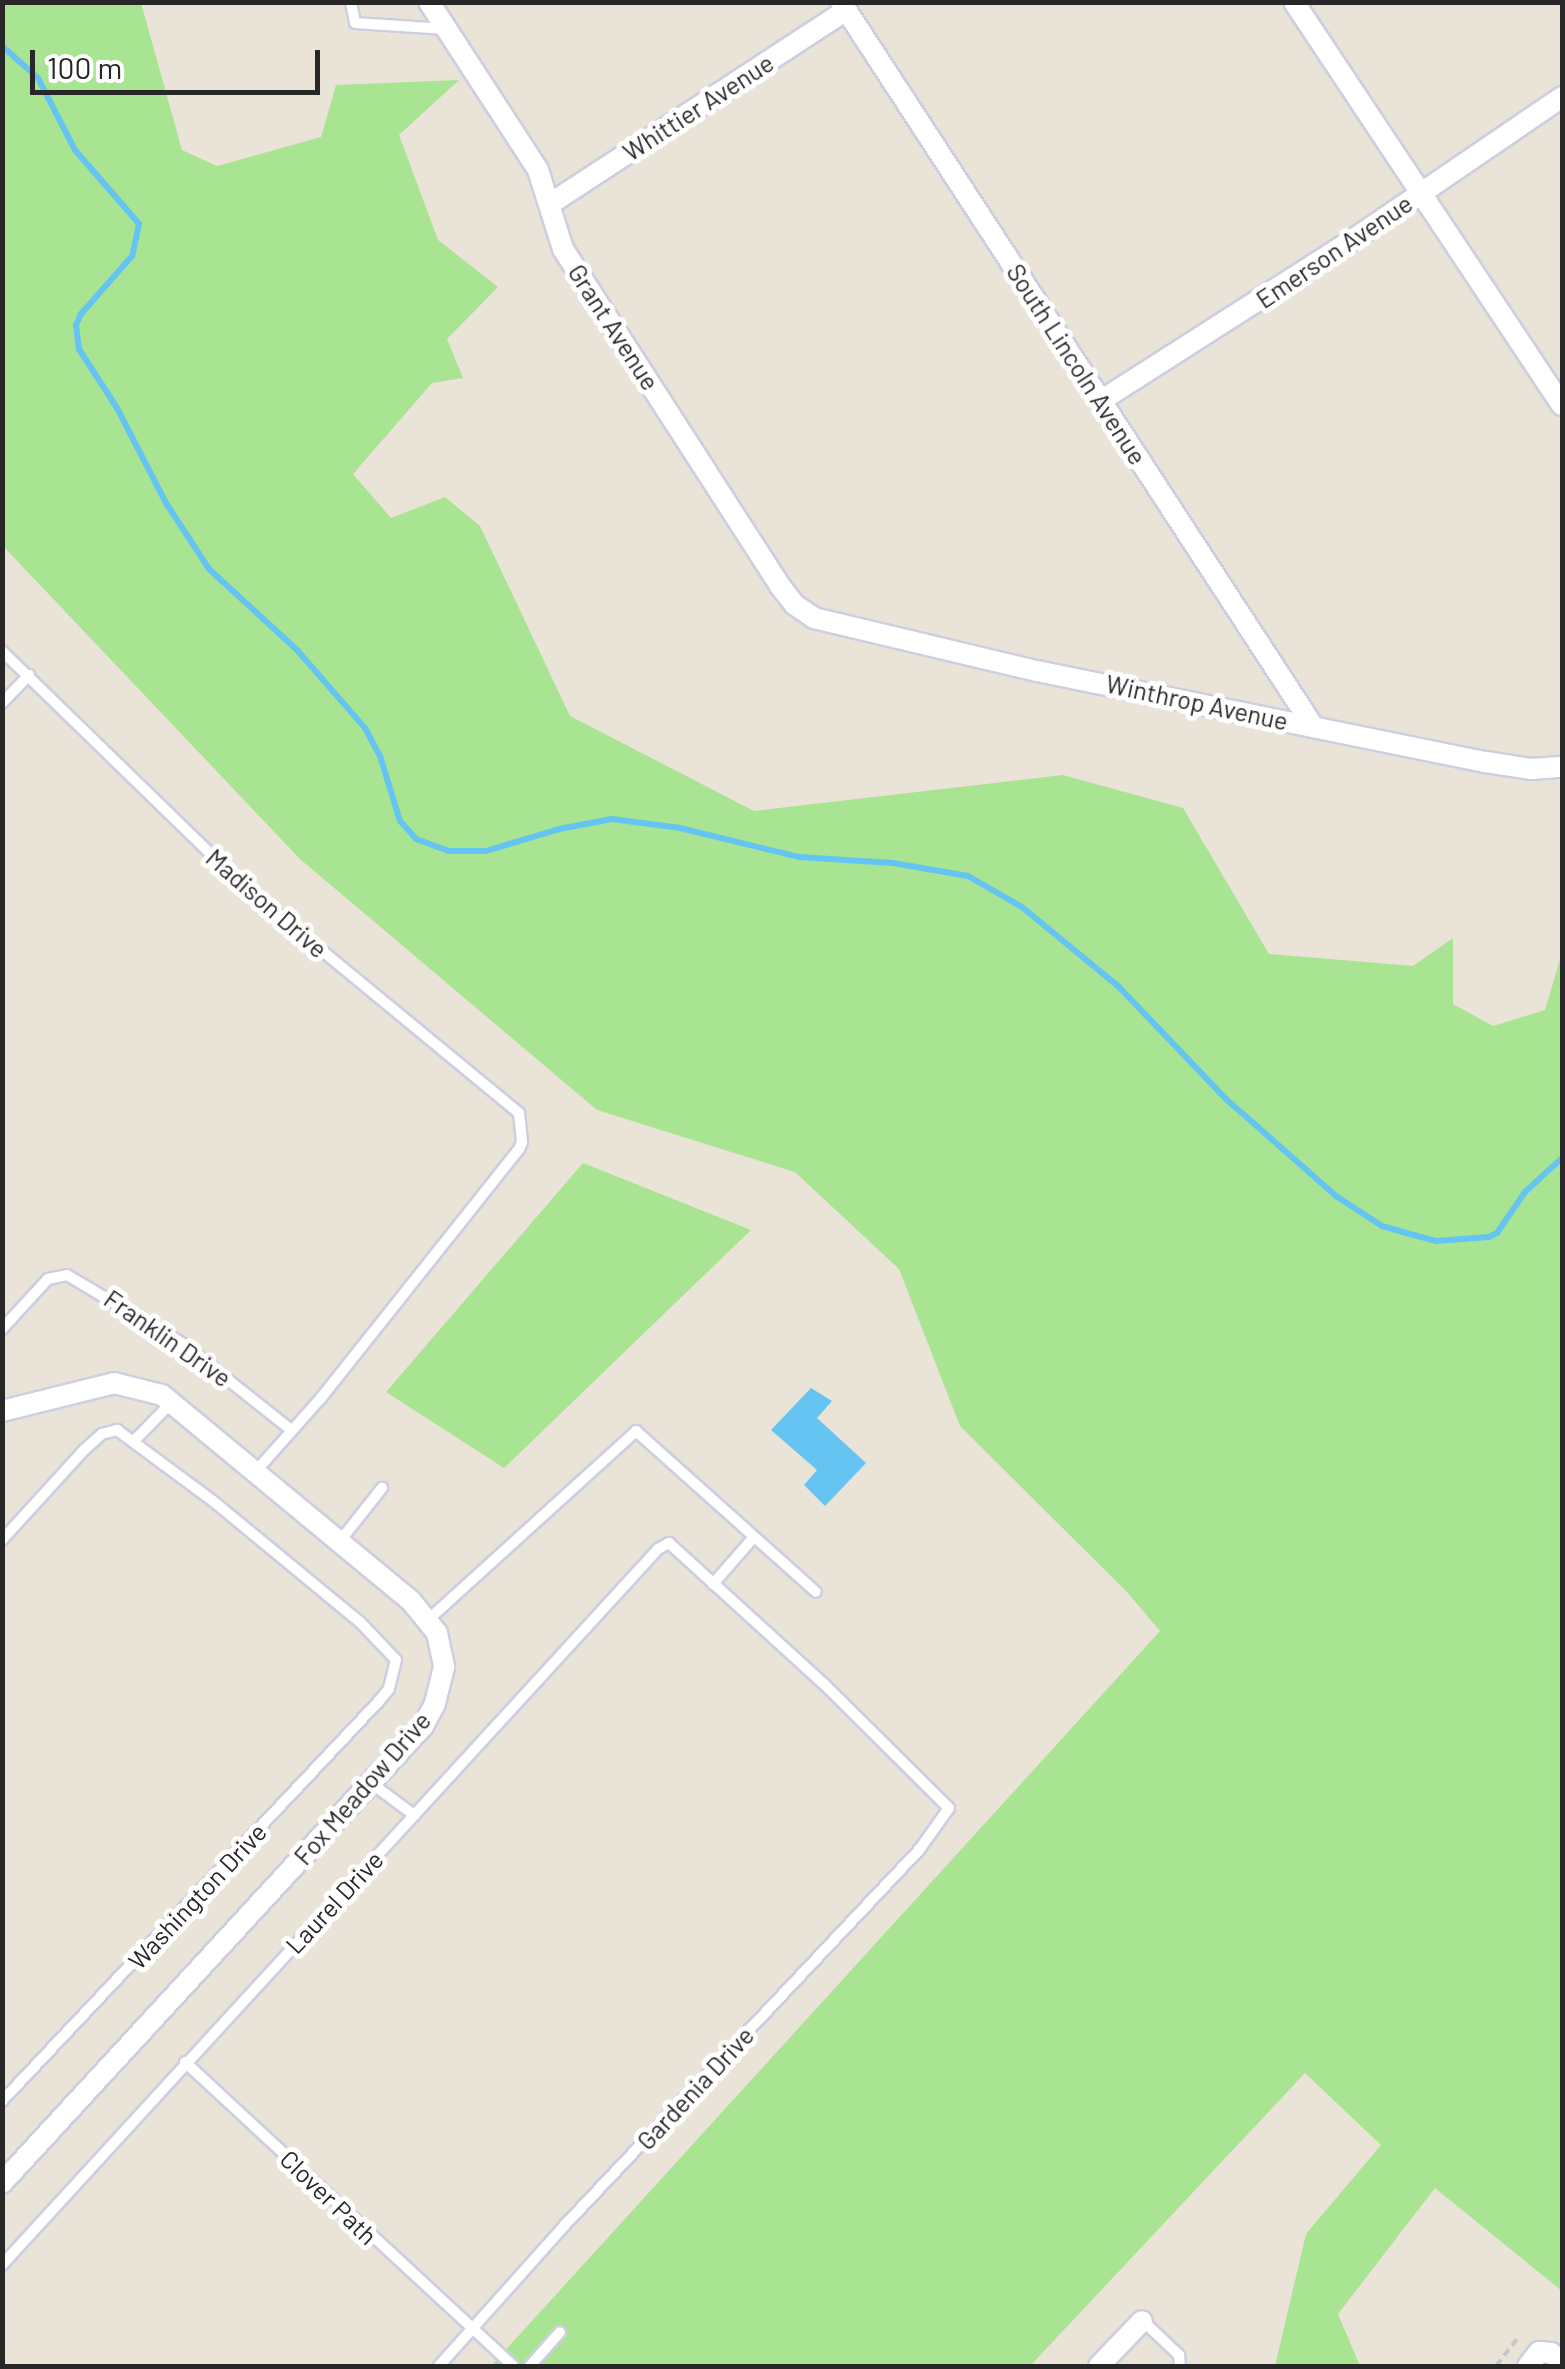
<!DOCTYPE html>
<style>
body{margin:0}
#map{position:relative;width:1565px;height:2369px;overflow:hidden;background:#eae3d7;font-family:Barlow,sans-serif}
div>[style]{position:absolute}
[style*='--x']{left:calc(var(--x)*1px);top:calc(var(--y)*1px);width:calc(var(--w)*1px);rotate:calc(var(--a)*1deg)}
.green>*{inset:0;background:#a8e491}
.water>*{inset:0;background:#65c4f1}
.stream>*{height:6px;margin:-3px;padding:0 3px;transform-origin:3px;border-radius:3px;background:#65c4f1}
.path>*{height:4px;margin-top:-2px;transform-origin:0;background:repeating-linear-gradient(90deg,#c7c7c7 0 8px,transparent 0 13px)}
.roads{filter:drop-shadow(2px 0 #cdcfe1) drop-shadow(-2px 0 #cdcfe1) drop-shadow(0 2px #cdcfe1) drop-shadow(0 -2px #cdcfe1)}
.lane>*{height:10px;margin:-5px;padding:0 5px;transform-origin:5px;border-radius:5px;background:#fff}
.street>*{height:20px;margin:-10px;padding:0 10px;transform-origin:10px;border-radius:10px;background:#fff}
span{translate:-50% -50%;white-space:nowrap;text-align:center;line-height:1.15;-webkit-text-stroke:10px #fff;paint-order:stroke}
.street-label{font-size:25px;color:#272727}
.frame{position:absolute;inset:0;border:5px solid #272727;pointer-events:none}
.scale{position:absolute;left:30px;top:50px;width:290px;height:45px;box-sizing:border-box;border:5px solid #272727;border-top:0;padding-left:12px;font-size:30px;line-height:35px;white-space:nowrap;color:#272727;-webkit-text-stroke:8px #fff;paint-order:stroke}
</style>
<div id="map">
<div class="green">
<div style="clip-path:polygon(3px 3px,141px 3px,182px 150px,217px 166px,321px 137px,336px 85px,459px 80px,399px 135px,438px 240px,498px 287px,447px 339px,463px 378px,432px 383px,353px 474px,391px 518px,445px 497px,480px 526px,570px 716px,754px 811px,1063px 775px,1183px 808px,1269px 954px,1413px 966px,1453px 938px,1453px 1004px,1493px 1026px,1545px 1010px,1562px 953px,1562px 2291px,1435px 2188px,1338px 2314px,1360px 2366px,1275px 2366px,1306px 2234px,1381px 2145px,1305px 2073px,1030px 2366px,491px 2366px,1160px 1631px,1127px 1592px,960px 1426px,899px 1269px,795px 1172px,597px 1110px,300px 859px,3px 546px)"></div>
<div style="clip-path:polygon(583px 1163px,751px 1230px,504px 1468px,386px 1392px)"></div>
</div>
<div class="water">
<div style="clip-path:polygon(811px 1388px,832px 1401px,817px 1418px,866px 1463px,825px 1506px,804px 1485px,817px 1470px,771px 1430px)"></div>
</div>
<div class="stream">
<div style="--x:2;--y:46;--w:48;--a:41.6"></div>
<div style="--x:38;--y:78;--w:81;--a:62.8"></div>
<div style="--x:75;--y:150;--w:98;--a:49.1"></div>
<div style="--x:139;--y:224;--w:33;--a:102"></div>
<div style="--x:132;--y:256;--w:77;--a:131.3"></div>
<div style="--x:81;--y:314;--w:12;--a:114"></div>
<div style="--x:76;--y:325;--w:24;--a:83"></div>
<div style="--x:79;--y:349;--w:70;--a:57.2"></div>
<div style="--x:117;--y:408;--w:107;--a:62.7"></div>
<div style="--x:166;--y:503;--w:79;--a:56.9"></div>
<div style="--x:209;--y:569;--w:120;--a:42.6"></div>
<div style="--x:297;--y:650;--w:103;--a:48.9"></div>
<div style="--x:365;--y:728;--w:32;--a:62"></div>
<div style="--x:380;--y:756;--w:68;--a:72.9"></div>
<div style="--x:400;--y:821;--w:24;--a:48"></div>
<div style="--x:416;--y:839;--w:35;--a:20"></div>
<div style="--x:449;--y:851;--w:37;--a:0"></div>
<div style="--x:486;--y:851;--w:76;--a:-16.8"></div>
<div style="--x:559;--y:829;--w:54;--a:-10.7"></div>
<div style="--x:612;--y:819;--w:69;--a:7.5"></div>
<div style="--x:680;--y:828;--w:122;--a:13.7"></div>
<div style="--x:799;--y:857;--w:94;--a:3.7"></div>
<div style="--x:893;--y:863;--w:76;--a:9.8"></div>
<div style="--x:968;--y:876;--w:62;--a:29.9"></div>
<div style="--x:1022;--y:907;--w:126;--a:39.5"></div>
<div style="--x:1119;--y:987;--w:155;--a:46.3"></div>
<div style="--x:1226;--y:1099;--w:147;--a:41.4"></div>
<div style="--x:1336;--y:1196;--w:55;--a:33.1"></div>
<div style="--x:1382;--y:1226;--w:18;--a:16"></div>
<div style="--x:1399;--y:1231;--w:38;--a:15"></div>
<div style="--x:1436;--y:1241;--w:53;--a:-4.3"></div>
<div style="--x:1489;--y:1237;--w:9;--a:-27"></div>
<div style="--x:1497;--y:1233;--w:50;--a:-55.7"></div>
<div style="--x:1525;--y:1192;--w:50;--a:-42.6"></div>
</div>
<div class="path">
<div style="--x:1496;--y:2366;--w:37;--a:-52"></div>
</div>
<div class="roads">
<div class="lane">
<div style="--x:351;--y:2;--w:21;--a:79"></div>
<div style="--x:355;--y:23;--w:91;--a:3.8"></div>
<div style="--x:2;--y:651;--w:340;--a:44.2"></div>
<div style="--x:246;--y:888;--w:354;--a:39.5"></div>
<div style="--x:519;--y:1113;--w:29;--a:84"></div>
<div style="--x:522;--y:1142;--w:8;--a:113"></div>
<div style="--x:519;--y:1149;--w:320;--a:128.5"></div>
<div style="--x:320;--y:1399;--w:96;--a:131.6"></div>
<div style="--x:2;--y:703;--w:39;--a:-46"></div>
<div style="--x:2;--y:1329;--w:68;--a:-47.4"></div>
<div style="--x:48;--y:1279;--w:19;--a:-12"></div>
<div style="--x:67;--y:1275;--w:135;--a:30.7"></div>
<div style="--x:183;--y:1344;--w:138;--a:38.5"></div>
<div style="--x:134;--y:1441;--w:54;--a:-45.7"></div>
<div style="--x:2;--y:1540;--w:122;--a:-47.7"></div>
<div style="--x:84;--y:1450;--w:24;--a:-42"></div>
<div style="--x:102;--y:1434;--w:16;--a:-15"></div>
<div style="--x:117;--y:1430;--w:119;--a:36.5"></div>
<div style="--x:213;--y:1501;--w:190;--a:39.5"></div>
<div style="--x:360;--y:1622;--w:52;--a:46.5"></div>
<div style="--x:396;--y:1660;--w:30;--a:104"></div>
<div style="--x:389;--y:1689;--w:16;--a:130"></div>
<div style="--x:379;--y:1701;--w:550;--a:133.3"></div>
<div style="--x:340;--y:1541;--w:68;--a:-51.6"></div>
<div style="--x:713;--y:1584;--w:62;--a:-48.9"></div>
<div style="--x:429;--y:1619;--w:280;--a:-42.2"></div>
<div style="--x:636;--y:1431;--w:241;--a:41.8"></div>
<div style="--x:371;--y:1783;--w:54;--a:36.7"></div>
<div style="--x:185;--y:2062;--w:447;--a:42.8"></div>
<div style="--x:2;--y:2265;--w:971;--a:-47.5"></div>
<div style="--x:658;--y:1549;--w:13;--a:-29"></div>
<div style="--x:669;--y:1543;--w:212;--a:42.3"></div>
<div style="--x:826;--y:1686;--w:173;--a:44.8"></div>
<div style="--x:949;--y:1808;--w:52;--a:125.5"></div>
<div style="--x:919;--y:1850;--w:516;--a:133.35"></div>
<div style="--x:565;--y:2225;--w:189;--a:131.8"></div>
<div style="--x:1143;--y:2321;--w:50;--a:43.4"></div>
<div style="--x:1179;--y:2355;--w:11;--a:85"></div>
<div style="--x:530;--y:2366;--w:45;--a:-48.6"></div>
</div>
<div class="street">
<div style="--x:429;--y:2;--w:200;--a:57"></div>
<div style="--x:538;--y:170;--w:83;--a:72.4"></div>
<div style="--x:563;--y:249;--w:401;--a:57.2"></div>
<div style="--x:780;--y:586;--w:24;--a:52"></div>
<div style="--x:795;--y:605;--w:23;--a:34"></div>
<div style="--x:814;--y:618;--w:229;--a:13.4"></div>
<div style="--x:1037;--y:671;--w:458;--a:11.5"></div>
<div style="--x:1486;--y:762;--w:46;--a:8.8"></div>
<div style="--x:1531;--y:769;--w:31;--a:-4"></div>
<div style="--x:841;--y:2;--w:864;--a:56.9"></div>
<div style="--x:1294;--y:2;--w:484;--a:56.4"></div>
<div style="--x:550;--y:204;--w:354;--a:-33.2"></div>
<div style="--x:1102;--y:400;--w:303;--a:-32.6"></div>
<div style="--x:1357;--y:237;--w:248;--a:-34.3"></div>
<div style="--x:2;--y:1411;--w:115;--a:-14"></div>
<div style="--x:114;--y:1383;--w:49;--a:14"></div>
<div style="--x:162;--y:1395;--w:323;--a:39.6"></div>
<div style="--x:411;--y:1601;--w:41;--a:50.9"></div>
<div style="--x:437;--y:1633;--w:35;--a:78"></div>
<div style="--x:444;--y:1667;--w:38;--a:104"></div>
<div style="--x:435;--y:1704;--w:25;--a:119"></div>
<div style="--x:423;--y:1726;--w:621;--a:132.65"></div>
<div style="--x:1099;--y:2366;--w:62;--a:-46.3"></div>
<div style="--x:1528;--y:2366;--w:18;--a:-52"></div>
<div style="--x:1539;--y:2352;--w:12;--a:5"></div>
<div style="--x:1551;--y:2353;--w:14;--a:39"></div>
</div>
</div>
<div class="street-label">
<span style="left:698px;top:107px;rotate:-33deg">Whittier Avenue</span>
<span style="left:1334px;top:251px;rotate:-34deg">Emerson Avenue</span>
<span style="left:614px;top:327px;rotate:57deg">Grant Avenue</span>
<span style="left:1077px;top:364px;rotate:57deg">South Lincoln Avenue</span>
<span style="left:1197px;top:702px;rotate:12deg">Winthrop Avenue</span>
<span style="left:267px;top:903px;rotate:41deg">Madison Drive</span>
<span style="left:168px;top:1338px;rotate:35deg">Franklin Drive</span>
<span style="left:362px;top:1788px;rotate:-49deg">Fox Meadow Drive</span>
<span style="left:197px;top:1896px;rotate:-47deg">Washington Drive</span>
<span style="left:334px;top:1902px;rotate:-47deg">Laurel Drive</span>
<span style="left:695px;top:2088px;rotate:-47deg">Gardenia Drive</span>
<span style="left:329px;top:2197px;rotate:44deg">Clover Path</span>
</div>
<div class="frame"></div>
<div class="scale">100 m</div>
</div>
